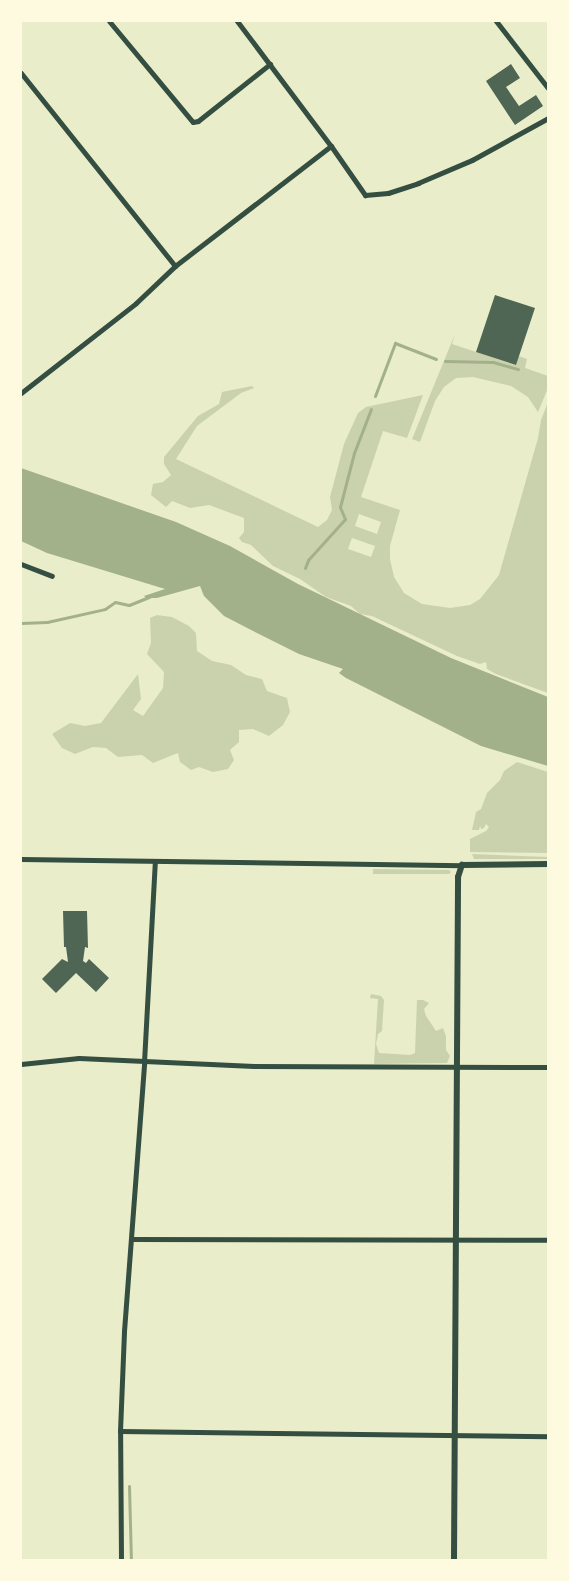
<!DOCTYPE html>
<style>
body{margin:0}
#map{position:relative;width:569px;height:1581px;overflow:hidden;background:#e9edc9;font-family:Commissioner,sans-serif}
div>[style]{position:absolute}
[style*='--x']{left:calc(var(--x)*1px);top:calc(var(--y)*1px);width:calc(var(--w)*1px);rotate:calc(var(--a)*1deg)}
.green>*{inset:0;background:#cad2ad}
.water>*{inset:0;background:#a3b18a}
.stream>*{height:3px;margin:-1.5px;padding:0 1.5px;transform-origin:1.5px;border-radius:1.5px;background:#a3b18a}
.building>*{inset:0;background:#4f6655}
.minor>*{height:5px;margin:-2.5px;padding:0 2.5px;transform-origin:2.5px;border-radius:2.5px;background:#344e41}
.tertiary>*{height:6px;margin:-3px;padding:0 3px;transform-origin:3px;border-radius:3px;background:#344e41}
span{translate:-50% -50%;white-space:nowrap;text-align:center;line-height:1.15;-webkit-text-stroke:5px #fefae0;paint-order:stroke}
.frame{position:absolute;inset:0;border:22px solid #fefae0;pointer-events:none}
</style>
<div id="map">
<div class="green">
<div style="clip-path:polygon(455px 334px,452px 344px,515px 365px,519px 356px,527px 359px,525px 368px,548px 376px,548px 388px,538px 412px,528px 397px,511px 386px,473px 377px,456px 378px,444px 387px,435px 401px,420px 442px,412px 439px)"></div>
<div style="clip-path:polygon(evenodd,252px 386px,254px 388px,241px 393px,197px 426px,176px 459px,318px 527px,327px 520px,332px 510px,330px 497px,344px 444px,358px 413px,366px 407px,423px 395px,407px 438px,383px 431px,361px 497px,400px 510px,390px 546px,390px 559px,394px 577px,404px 593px,422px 604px,450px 608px,470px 605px,480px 599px,499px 575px,538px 438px,541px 420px,548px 402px,548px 693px,496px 674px,487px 669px,486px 662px,480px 664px,457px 656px,372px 616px,360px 614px,351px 606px,326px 597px,300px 579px,273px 566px,251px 545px,242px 542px,239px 538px,244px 532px,244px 518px,209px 505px,190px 508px,172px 501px,166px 507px,151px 495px,153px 484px,163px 482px,171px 475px,164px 464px,164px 457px,198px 416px,219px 404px,222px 392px,252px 386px,359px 514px,381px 522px,377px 534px,355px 526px,359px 514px,252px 386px,352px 538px,375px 546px,371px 557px,348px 549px,352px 538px)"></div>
<div style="clip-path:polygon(157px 615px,172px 617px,189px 626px,196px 633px,197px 651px,212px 661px,231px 665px,246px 675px,262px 679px,267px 691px,287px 698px,290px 712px,283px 725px,269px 736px,253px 729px,239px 730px,239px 742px,230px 750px,234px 760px,228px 769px,213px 772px,199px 767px,191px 770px,180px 762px,178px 753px,153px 763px,142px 755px,118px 757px,106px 748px,93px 747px,75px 754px,62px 748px,52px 734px,70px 723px,85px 726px,101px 723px,138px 674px,141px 699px,133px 710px,143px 716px,163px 688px,164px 672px,147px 654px,151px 643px,150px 618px)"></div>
<div style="clip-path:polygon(517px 762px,548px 772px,548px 853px,470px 852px,470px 839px,486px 831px,489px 827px,486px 824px,484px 828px,481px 829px,480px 826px,479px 830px,472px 830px,476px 812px,481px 809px,487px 793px,500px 780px,504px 771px)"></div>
<div style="clip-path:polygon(472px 854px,548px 857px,548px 859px,474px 859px)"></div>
<div style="clip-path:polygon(373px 869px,449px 870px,451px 872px,449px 874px,373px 874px)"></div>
<div style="clip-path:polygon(371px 994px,381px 996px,384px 1000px,382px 1031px,378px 1034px,376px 1044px,379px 1053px,410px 1055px,415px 1053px,417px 1000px,423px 1000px,429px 1003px,424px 1009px,426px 1016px,436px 1031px,443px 1028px,446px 1036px,446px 1050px,450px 1056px,447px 1063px,374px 1064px,378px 999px,370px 998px)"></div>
</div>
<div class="water">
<div style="clip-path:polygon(21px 468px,176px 522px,230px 546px,298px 584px,451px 658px,548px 697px,548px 766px,481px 746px,346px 678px,339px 673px,343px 669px,299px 654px,263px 636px,224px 616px,204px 596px,200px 586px,157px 598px,146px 598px,144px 596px,165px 589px,47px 553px,21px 541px)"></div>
</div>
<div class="stream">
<div style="--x:445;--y:361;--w:48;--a:1.2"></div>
<div style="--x:493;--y:362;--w:26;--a:16"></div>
<div style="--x:375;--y:396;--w:57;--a:-69.3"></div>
<div style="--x:395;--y:343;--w:44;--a:21.3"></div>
<div style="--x:305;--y:568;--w:9;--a:-69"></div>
<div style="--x:308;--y:560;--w:55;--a:-47.9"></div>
<div style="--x:345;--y:519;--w:13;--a:-113"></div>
<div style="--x:340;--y:507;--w:56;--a:-75.5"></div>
<div style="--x:354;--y:453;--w:47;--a:-68.9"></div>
<div style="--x:21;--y:623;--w:26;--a:-2"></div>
<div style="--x:47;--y:622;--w:59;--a:-12.6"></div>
<div style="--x:105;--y:609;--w:12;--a:-35"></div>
<div style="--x:115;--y:602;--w:14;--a:12"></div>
<div style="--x:129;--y:605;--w:22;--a:-22"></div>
<div style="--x:129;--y:1486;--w:74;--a:88.5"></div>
</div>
<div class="building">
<div style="clip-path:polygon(511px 64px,520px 78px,506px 87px,519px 106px,536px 95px,543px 106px,515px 125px,486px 81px)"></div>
<div style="clip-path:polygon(495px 295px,535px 308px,516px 365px,476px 352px)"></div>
<div style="clip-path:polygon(63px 911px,87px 911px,88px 948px,85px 947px,83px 961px,86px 963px,89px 959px,109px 978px,96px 992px,76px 973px,56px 993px,42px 979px,62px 959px,68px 962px,66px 947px,64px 947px)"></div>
</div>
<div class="minor">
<div style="--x:109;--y:21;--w:131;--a:50.3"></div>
<div style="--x:193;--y:122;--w:5;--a:-11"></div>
<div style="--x:198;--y:121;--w:92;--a:-38.4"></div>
<div style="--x:237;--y:21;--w:156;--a:53.1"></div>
<div style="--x:496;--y:21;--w:85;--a:52.2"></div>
<div style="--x:21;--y:73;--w:247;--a:51.4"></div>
<div style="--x:21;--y:393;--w:146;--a:-38"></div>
<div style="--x:136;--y:303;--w:54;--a:-43.5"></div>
<div style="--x:175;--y:266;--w:197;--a:-37.6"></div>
<div style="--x:331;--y:146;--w:60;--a:55.2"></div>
<div style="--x:365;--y:195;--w:23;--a:-5"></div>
<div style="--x:388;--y:193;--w:32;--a:-18"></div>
<div style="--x:418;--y:183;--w:59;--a:-23.1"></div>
<div style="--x:472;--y:160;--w:87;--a:-28.9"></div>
<div style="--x:21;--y:564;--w:33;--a:21"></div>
<div style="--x:21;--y:859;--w:441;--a:0.8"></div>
<div style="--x:21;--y:1064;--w:58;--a:-5.9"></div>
<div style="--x:79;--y:1058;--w:175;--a:2.6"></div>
<div style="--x:254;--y:1066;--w:294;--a:0.2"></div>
<div style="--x:131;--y:1239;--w:417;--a:0.1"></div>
<div style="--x:120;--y:1431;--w:428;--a:0.7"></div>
<div style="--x:121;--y:1560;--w:129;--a:-90.4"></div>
<div style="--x:120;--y:1431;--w:100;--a:-87.7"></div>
<div style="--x:124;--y:1331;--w:270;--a:-85.7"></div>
<div style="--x:144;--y:1062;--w:200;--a:-86.9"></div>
</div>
<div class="tertiary">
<div style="--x:454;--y:1560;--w:683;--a:-89.66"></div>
<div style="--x:458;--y:877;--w:13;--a:-72"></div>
<div style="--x:462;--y:865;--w:86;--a:-0.7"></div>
</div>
<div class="frame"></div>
</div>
